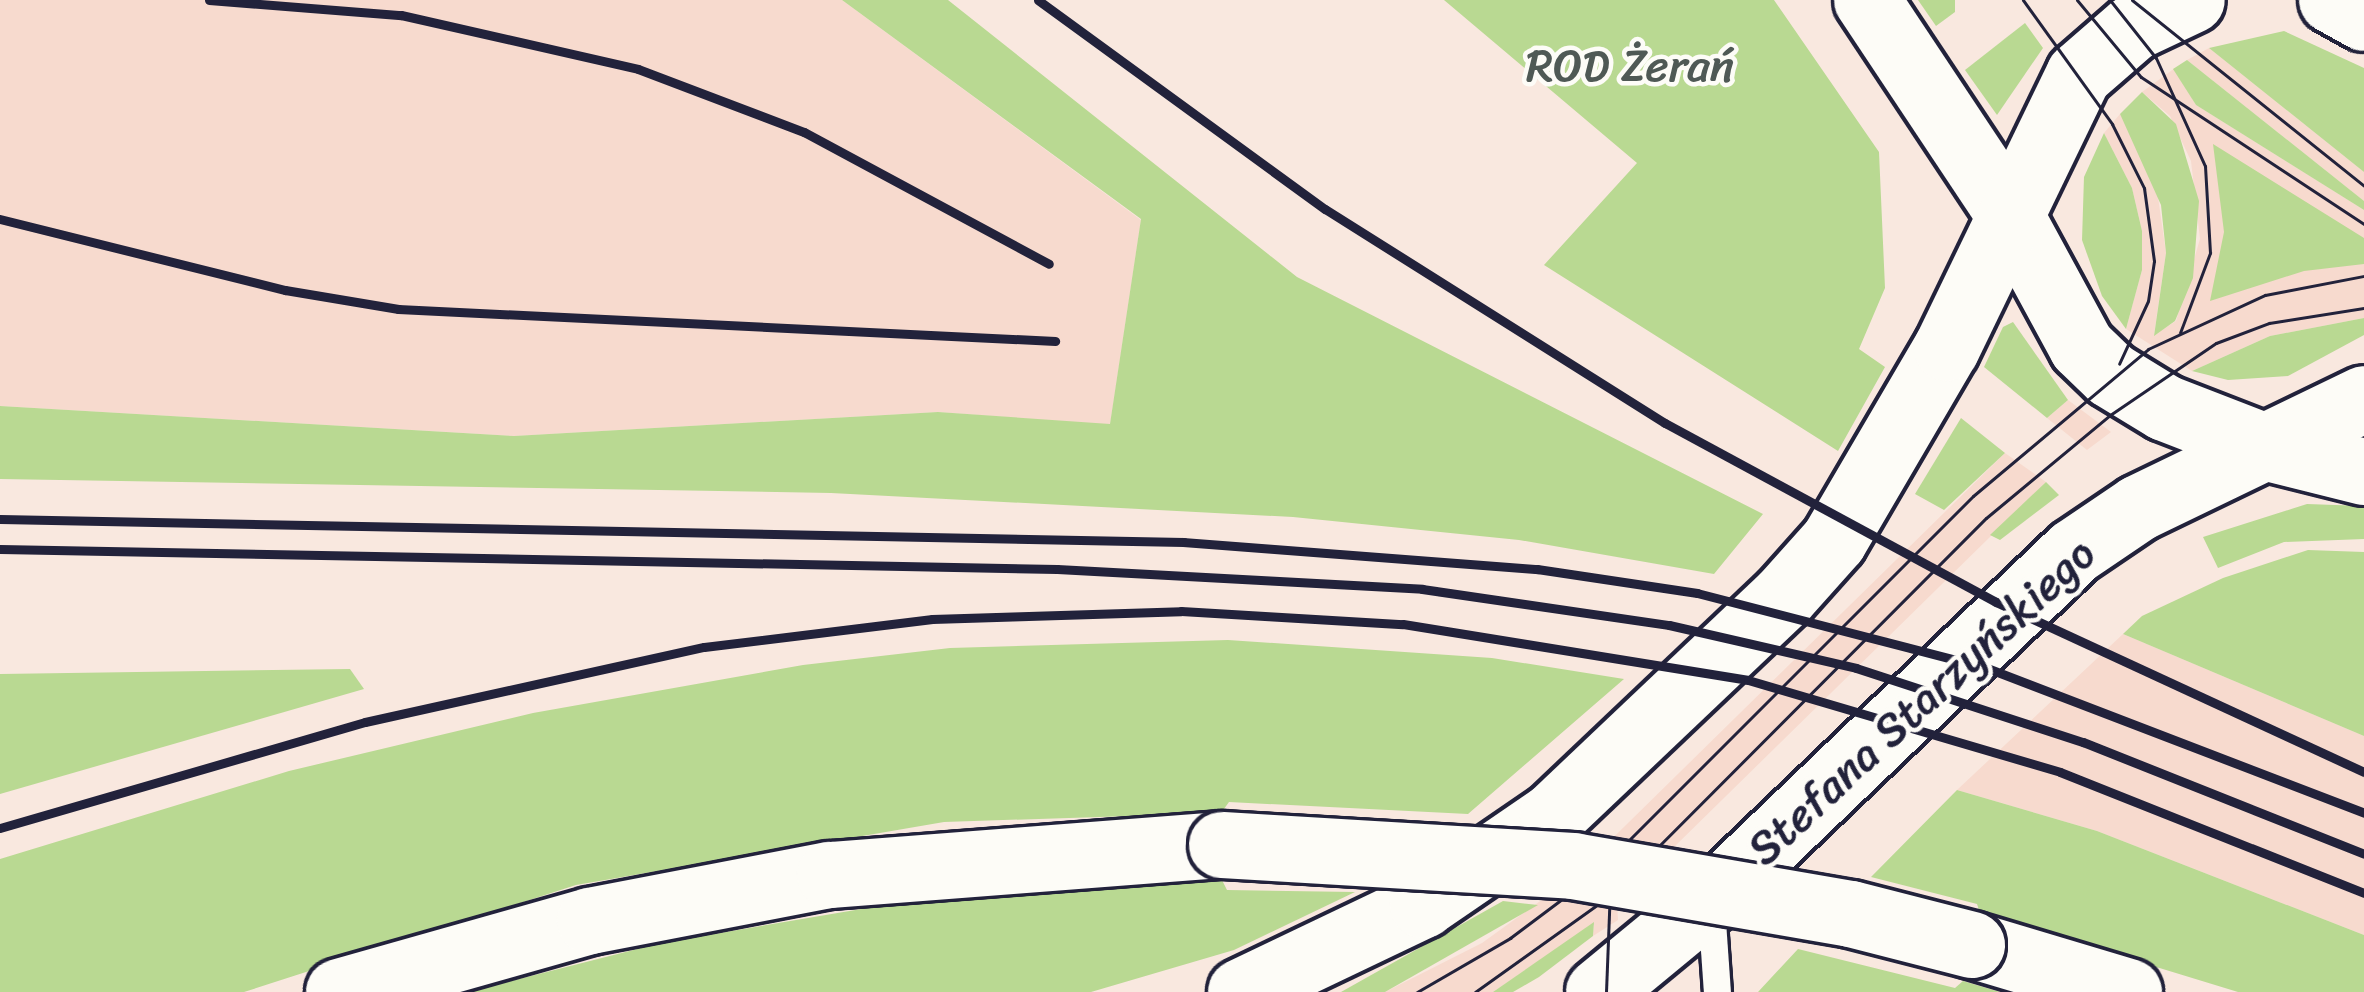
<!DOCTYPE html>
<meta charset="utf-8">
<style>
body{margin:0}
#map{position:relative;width:2364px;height:992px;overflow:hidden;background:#f9e8df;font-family:Sriracha,sans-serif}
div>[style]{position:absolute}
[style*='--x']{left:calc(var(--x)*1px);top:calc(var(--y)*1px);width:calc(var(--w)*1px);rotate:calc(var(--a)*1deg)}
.built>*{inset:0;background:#f7dace}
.green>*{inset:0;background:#b9d992}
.roads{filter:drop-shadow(3px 0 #22223b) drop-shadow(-3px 0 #22223b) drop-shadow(0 3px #22223b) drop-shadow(0 -3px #22223b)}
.lane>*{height:27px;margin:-13.5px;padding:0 13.5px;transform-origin:13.5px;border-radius:13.5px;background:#fdfcf7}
.secondary>*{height:66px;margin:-33px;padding:0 33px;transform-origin:33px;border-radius:33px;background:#fdfcf7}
.tram>*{height:3px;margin:-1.5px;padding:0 1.5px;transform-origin:1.5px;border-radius:1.5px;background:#22223b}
.rail>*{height:9px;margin:-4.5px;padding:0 4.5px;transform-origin:4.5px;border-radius:4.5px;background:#22223b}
.bridges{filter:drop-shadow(3px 0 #22223b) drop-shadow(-3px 0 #22223b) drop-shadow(0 3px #22223b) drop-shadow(0 -3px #22223b)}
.secondary-bridge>*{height:66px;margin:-33px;padding:0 33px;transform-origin:33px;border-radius:33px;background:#fdfcf7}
span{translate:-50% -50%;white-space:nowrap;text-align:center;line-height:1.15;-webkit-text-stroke:9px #fdfcf7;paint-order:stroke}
.park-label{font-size:45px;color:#4f5955}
.street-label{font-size:45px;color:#22223b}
</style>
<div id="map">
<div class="built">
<div style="clip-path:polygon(0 0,842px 0,1141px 220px,1110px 425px,938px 412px,514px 436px,0 406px)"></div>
<div style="clip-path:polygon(2209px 48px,2364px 172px,2364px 201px,2187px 60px)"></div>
<div style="clip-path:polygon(2175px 68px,2196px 105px,2364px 210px,2364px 318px,2270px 336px,2192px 371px,2126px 329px,2142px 270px,2142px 231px,2132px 188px,2104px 133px,2120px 114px,2156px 183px,2166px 253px,2154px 335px,2176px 321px,2200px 239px,2191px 161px,2170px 116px,2142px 92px)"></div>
<div style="clip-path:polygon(2068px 400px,2111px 432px,2087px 450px,2047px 418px)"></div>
<div style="clip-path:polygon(2005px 453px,2046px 482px,1617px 903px,1618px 920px,1593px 936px,1594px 924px,1493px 992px,1385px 992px,1482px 943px,1572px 878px)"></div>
<div style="clip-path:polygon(2123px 634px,2364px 736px,2364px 935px,2097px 831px,1957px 790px)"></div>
</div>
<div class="green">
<div style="clip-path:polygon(842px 0,948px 0,1297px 277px,1763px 514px,1714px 574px,1519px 540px,1293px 517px,831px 493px,0 479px,0 406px,514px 436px,938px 412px,1110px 424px,1141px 219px)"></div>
<div style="clip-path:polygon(1444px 0,1774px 0,1879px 152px,1885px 288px,1859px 349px,1885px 367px,1838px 451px,1544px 265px,1637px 163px)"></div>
<div style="clip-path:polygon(1918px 0,1955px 0,1955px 12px,1936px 26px)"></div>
<div style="clip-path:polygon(2025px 23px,2043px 48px,1997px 115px,1965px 70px)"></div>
<div style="clip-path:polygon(2284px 31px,2364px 68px,2364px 172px,2209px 48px)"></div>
<div style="clip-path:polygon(2187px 60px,2364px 201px,2364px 210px,2196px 105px,2173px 69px)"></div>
<div style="clip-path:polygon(2142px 92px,2176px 124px,2199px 201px,2193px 278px,2175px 321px,2154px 336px,2166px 253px,2161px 205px,2120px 114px)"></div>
<div style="clip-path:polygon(2104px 133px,2132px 188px,2142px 231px,2142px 270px,2126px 329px,2102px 296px,2082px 240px,2084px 177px)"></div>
<div style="clip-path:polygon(2213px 144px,2364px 238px,2364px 264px,2304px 271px,2210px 301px,2224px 232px)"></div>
<div style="clip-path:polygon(2364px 318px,2364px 335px,2288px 376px,2228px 380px,2192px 371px,2270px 336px)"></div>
<div style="clip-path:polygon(2013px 322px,2068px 400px,2047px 418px,1984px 367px,2003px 327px)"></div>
<div style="clip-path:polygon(1961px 418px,2005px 453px,1944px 510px,1915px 494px)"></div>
<div style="clip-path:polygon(2046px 482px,2059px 495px,2000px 540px,1990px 535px)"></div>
<div style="clip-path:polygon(2307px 504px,2364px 506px,2364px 539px,2284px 542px,2218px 568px,2203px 537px)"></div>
<div style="clip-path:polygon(2308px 550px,2364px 552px,2364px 736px,2123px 634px,2142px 616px,2223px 578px)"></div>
<div style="clip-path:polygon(1228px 640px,1492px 658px,1624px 679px,1468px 814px,1229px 802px,1221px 813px,944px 822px,576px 885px,244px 992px,0 992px,0 859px,289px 771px,533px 713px,803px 665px,950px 648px)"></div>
<div style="clip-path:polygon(350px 669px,364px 689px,0 794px,0 674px)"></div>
<div style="clip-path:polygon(1957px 790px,2097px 831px,2364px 935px,2364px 992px,2238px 992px,1980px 913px,1977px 904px,1871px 877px)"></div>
<div style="clip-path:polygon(1222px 880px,1227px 890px,1355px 892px,1234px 950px,1091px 992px,467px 992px,661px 943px,885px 905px)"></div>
<div style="clip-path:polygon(1503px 901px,1538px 905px,1385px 992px,1341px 992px)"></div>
<div style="clip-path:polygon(1594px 922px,1593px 936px,1539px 977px,1513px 992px,1493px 992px)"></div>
<div style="clip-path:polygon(1798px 949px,1955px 988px,1963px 981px,2000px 992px,1758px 992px)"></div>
</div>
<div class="roads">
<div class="lane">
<div style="--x:1711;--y:907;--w:85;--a:86"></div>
</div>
<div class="secondary">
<div style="--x:1867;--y:0;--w:262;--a:56.4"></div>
<div style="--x:2012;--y:218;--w:147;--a:61.5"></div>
<div style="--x:2082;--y:347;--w:40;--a:44"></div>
<div style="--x:2111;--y:375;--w:63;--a:31.4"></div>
<div style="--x:2165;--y:408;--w:110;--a:21.2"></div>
<div style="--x:2268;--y:448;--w:99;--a:14"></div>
<div style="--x:2332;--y:0;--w:37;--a:29"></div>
<div style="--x:1972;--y:945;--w:164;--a:16.7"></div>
<div style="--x:339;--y:992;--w:261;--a:-15.8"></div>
<div style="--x:590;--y:921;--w:244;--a:-10.9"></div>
<div style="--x:830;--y:875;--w:393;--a:-4.4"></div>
<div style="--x:1241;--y:992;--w:202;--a:-25.5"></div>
<div style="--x:1423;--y:905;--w:158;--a:-34.4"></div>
<div style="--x:1553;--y:816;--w:318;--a:-43.5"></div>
<div style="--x:1784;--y:597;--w:75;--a:-48.2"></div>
<div style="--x:1834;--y:541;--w:224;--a:-59.7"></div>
<div style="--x:1947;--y:348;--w:303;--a:-64.2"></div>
<div style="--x:2079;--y:75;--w:72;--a:-41"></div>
<div style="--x:2133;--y:28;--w:65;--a:-25.4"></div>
<div style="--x:1599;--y:992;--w:146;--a:-39.5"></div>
<div style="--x:1712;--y:899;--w:501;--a:-43.79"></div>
<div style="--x:2074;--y:552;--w:78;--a:-34.1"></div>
<div style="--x:2139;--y:508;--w:250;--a:-25.8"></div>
</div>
</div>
<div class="tram">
<div style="--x:2023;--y:0;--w:153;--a:54.3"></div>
<div style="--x:2112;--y:124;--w:72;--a:63.4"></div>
<div style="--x:2144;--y:188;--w:74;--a:82.2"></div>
<div style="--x:2154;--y:261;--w:40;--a:98.5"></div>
<div style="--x:2148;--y:301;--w:69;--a:114.7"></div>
<div style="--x:2077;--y:0;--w:100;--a:50.3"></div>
<div style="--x:2141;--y:77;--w:267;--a:33.4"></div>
<div style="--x:2110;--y:0;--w:74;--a:51.6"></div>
<div style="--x:2156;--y:58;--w:119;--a:65.6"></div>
<div style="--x:2205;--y:166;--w:87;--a:86.7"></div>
<div style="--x:2210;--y:253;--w:85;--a:110.6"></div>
<div style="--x:2132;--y:0;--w:297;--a:38.7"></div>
<div style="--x:1417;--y:992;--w:108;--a:-30.1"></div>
<div style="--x:1510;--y:938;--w:105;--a:-36.9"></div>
<div style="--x:1594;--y:875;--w:536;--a:-45"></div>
<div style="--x:1973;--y:496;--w:229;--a:-40"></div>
<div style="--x:2148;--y:349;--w:129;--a:-24.8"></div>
<div style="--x:2265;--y:295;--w:101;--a:-10.9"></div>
<div style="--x:1475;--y:992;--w:163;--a:-35.5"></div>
<div style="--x:1608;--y:897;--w:535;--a:-45.08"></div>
<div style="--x:1986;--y:518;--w:161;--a:-39.7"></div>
<div style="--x:2110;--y:415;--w:128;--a:-34.2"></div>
<div style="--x:2216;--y:343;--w:57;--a:-20.7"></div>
<div style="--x:2269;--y:323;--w:96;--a:-9"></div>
<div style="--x:1606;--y:992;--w:102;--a:-87.8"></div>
</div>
<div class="rail">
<div style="--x:209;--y:0;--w:193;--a:4.5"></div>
<div style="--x:401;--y:15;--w:243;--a:12.8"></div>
<div style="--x:638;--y:69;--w:178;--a:20.8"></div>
<div style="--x:804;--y:132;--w:278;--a:28.3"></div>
<div style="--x:1038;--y:0;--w:355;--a:36.1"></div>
<div style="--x:1325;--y:209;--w:402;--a:32.2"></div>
<div style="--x:1665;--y:423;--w:376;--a:28.4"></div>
<div style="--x:1996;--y:602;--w:405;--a:24.8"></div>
<div style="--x:0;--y:219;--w:294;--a:14"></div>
<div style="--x:285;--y:290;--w:115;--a:9.5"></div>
<div style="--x:398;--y:309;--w:658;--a:2.79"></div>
<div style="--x:0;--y:519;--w:1184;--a:1.11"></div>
<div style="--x:1184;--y:542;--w:354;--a:4.4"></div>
<div style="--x:1537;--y:569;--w:162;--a:8.5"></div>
<div style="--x:1697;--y:593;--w:300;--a:14.5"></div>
<div style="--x:1987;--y:668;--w:404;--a:21"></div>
<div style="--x:0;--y:549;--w:1057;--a:1.08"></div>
<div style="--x:1057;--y:569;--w:366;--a:3.1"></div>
<div style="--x:1422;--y:589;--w:250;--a:8.3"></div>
<div style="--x:1669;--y:625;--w:192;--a:12.9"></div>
<div style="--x:1856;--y:668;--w:239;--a:18.1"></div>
<div style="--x:2083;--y:742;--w:302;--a:21.7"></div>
<div style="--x:0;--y:828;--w:380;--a:-16.2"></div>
<div style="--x:365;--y:722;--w:347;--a:-12.5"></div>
<div style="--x:704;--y:647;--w:230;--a:-7"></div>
<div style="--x:932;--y:619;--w:249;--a:-1.8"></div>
<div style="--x:1181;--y:611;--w:222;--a:3.4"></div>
<div style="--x:1403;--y:624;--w:350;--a:9.2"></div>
<div style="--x:1748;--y:680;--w:325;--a:16.4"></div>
<div style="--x:2060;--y:772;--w:327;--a:21.7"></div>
</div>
<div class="bridges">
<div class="secondary-bridge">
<div style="--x:1222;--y:845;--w:352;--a:3.4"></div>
<div style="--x:1573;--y:866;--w:282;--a:9.8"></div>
<div style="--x:1851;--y:914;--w:125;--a:14.4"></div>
</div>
</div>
<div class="park-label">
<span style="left:1630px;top:67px">ROD Żerań</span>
</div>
<div class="street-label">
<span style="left:1922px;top:702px;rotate:-43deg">Stefana Starzyńskiego</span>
</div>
</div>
